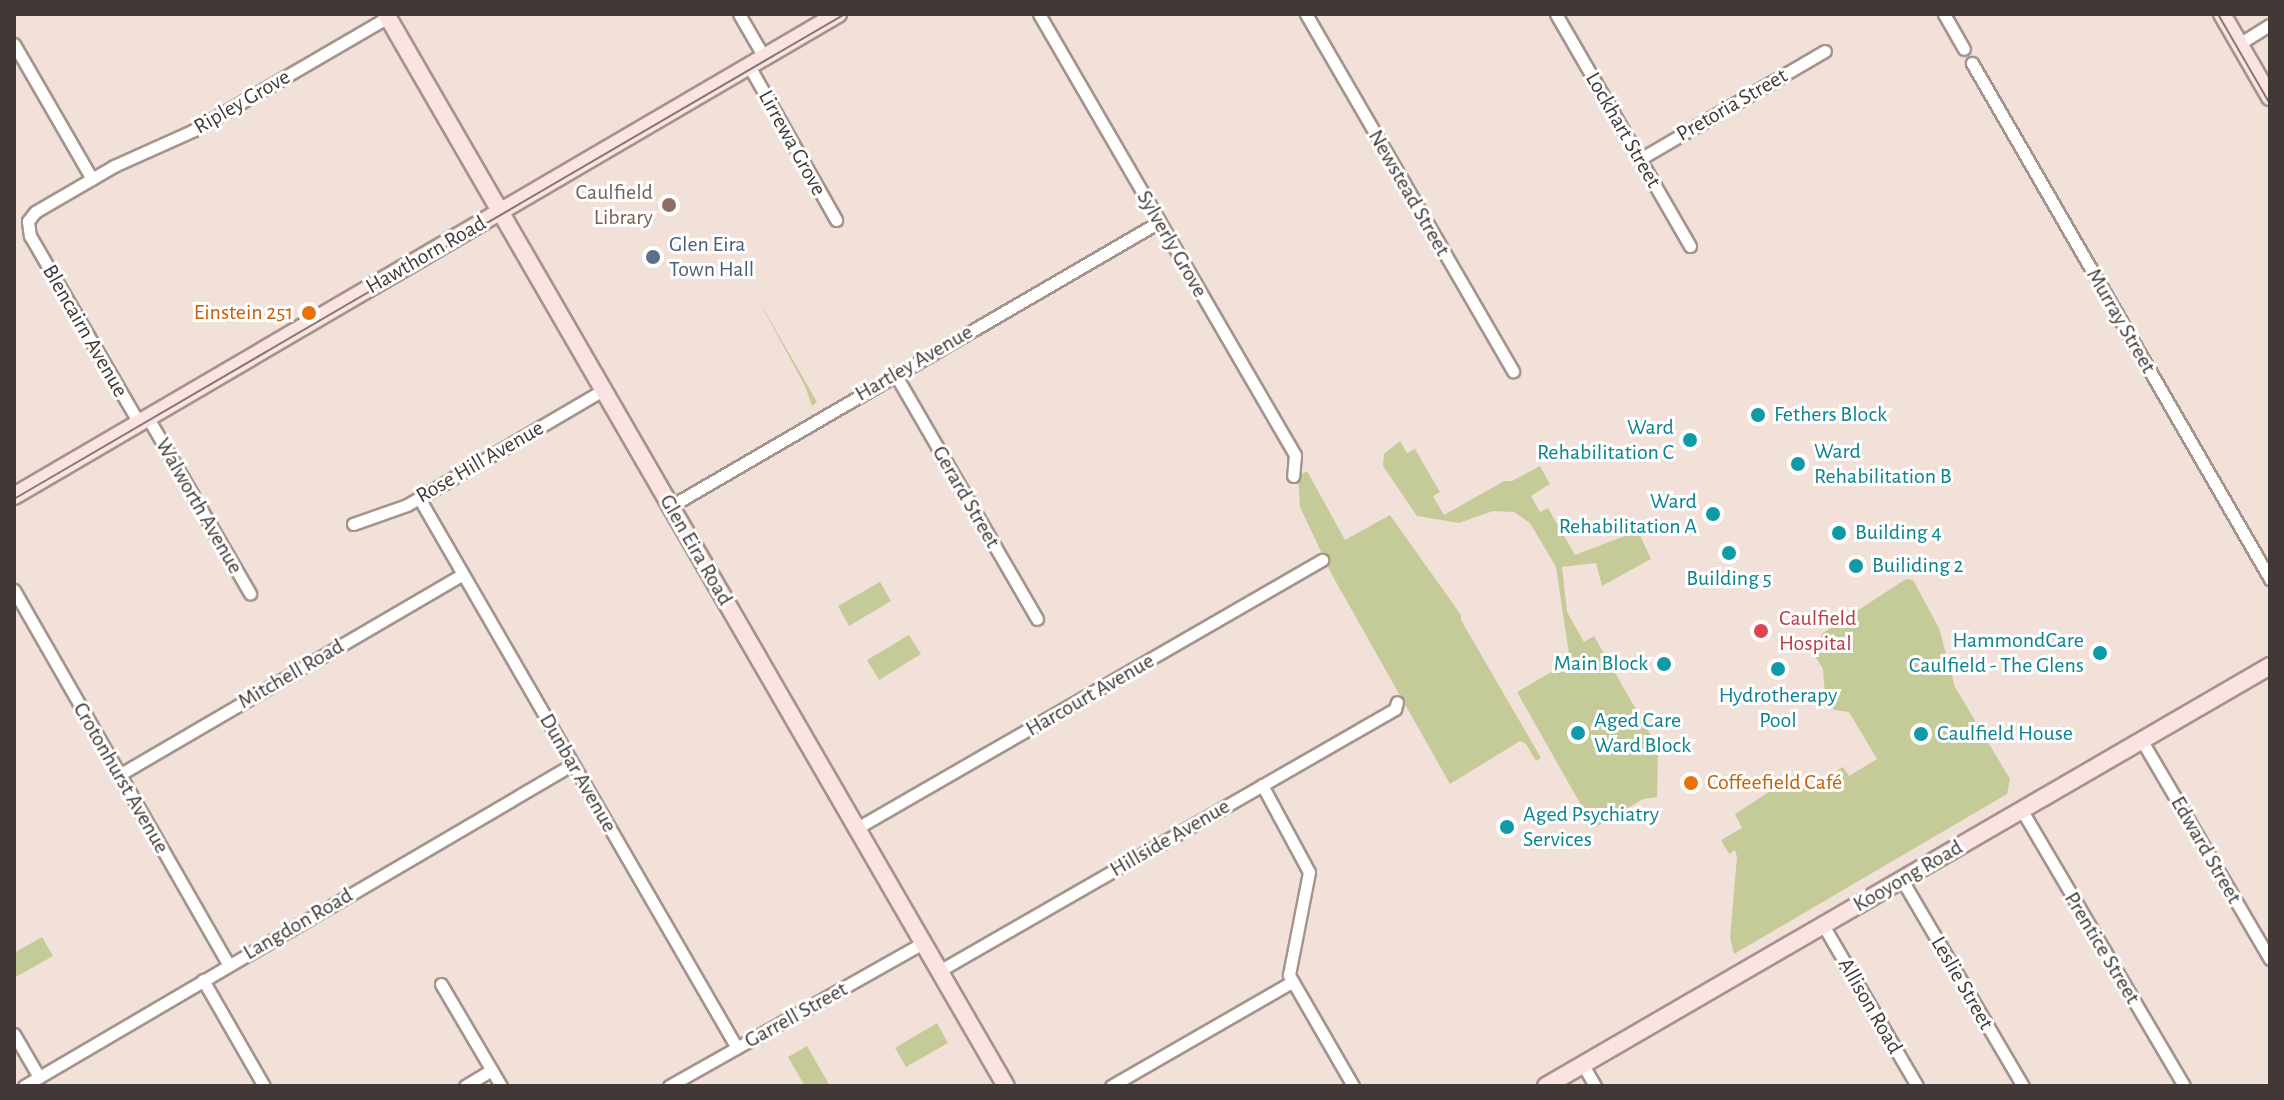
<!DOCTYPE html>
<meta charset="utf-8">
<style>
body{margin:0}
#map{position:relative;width:2284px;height:1100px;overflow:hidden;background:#f2e1d8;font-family:"Alegreya Sans",sans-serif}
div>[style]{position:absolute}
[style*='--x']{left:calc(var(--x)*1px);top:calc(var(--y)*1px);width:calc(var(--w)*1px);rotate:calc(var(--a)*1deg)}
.green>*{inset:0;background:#c4cb98}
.roads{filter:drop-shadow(2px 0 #a4948c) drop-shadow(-2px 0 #a4948c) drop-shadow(0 2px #a4948c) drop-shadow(0 -2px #a4948c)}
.street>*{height:11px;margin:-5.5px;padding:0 5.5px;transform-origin:5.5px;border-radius:5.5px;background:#fff}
.secondary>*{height:16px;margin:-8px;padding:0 8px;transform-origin:8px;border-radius:8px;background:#fce3e3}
.tram>*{height:2px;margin:-1px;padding:0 1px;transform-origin:1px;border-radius:1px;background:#847974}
.dots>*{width:22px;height:22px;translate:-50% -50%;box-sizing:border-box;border:4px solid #fff;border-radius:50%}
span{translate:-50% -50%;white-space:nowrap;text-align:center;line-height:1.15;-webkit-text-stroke:6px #fff;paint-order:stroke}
.street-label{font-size:22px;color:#403936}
.education-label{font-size:22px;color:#785e54}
.right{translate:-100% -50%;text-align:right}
.service-label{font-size:22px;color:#4e5e75}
.left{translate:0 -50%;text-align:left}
.food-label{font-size:22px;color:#c56008}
.culture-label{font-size:22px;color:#0d838f}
.health-label{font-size:22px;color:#be3a42}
.frame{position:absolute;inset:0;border:16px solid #403936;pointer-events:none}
</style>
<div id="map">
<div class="green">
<div style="clip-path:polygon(755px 294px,817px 402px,812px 406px,805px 386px)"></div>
<div style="clip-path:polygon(1400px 441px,1407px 453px,1415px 449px,1440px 492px,1433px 496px,1444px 515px,1504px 481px,1512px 481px,1540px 466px,1550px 484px,1531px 496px,1540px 512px,1548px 508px,1575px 555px,1638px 531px,1651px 559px,1602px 586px,1596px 563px,1562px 567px,1567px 612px,1584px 642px,1594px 636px,1658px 748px,1657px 797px,1643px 799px,1594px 828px,1517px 692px,1570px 661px,1556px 567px,1530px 523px,1514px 512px,1493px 511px,1459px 523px,1417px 516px,1383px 466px,1384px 454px)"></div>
<div style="clip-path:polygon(1307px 471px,1345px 540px,1390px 515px,1461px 615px,1461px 620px,1541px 758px,1536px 761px,1526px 744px,1520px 741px,1450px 784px,1332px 575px,1300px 507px,1298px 477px)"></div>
<div style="clip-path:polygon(1906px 579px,1913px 580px,1939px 628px,1955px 687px,2010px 779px,2007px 794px,1734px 954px,1730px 938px,1737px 857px,1735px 850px,1729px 854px,1721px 840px,1742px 828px,1735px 814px,1795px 775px,1805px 790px,1843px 767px,1849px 776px,1877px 759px,1849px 712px,1834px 710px,1825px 694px,1823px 669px,1812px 651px,1823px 633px)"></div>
<div style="clip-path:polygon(880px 582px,891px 601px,849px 626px,838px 606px)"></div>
<div style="clip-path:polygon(909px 635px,921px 654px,879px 680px,867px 660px)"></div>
<div style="clip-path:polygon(42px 937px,53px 956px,14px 978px,14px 953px)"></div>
<div style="clip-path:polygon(937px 1023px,948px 1043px,906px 1067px,895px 1048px)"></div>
<div style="clip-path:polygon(807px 1046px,830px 1086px,805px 1086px,788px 1057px)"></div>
</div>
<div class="roads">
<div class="street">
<div style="--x:739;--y:14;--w:50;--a:59.8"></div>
<div style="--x:1039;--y:14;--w:510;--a:59.86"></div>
<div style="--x:1295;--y:455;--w:21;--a:95"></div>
<div style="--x:1306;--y:14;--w:413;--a:59.9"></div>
<div style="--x:1556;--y:14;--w:268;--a:60"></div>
<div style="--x:1944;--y:14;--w:40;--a:60.3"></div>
<div style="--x:14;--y:44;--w:156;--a:60"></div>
<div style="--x:2239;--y:44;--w:36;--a:-32"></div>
<div style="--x:1972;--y:63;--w:596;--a:59.99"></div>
<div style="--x:749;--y:66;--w:177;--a:60.5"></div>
<div style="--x:1640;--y:159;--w:214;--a:-30.3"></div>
<div style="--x:895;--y:374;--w:283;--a:59.9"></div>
<div style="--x:148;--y:418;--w:203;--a:59.8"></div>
<div style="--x:139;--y:423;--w:216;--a:-120.2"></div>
<div style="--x:30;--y:236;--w:15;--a:-98"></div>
<div style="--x:28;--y:221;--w:11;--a:-52"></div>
<div style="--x:35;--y:212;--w:91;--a:-30.2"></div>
<div style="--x:114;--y:166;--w:88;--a:-24.2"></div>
<div style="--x:194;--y:130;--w:225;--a:-30.2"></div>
<div style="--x:419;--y:498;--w:635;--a:59.96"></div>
<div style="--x:671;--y:506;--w:565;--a:-30.2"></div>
<div style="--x:353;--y:524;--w:57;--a:-19.4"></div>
<div style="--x:407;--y:505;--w:227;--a:-30.4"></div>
<div style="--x:14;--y:590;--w:432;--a:60.2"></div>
<div style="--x:2142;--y:741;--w:253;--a:59.6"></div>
<div style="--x:119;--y:775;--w:398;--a:-30.3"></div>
<div style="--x:1262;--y:785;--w:99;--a:61.6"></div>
<div style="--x:1309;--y:872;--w:105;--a:101"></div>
<div style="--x:1289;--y:975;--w:128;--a:60"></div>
<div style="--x:2021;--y:809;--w:321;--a:59.5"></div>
<div style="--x:857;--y:828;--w:537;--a:-29.96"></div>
<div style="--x:1902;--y:880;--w:239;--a:59.6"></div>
<div style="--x:1823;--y:925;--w:186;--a:59.7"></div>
<div style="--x:939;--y:971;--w:526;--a:-29.88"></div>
<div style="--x:1395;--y:709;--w:7;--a:-74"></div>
<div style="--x:203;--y:980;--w:122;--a:60.1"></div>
<div style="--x:441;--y:984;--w:118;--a:59.5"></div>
<div style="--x:14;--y:1034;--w:50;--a:59.8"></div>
<div style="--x:1583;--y:1065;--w:24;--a:60"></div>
<div style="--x:24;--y:1086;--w:636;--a:-30.39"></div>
<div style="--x:465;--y:1086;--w:31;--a:-31"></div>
<div style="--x:669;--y:1086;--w:291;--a:-29.4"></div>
<div style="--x:1111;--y:1086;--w:209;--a:-29.9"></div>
</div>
<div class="secondary">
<div style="--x:386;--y:14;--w:1238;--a:59.96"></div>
<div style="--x:2222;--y:14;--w:96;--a:60"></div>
<div style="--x:14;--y:496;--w:955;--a:-30.33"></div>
<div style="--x:1546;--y:1086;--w:837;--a:-30.12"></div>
</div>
</div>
<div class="tram">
<div style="--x:2218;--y:14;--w:104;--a:60"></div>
<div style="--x:14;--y:499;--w:962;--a:-30.27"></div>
</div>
<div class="dots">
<div style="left:669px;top:205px;background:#8d6e63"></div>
<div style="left:653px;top:257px;background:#5c6f8a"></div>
<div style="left:309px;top:313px;background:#e8710a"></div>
<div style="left:1758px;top:415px;background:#0f9aa8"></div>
<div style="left:1690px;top:440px;background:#0f9aa8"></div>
<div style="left:1798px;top:464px;background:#0f9aa8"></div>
<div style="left:1713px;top:514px;background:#0f9aa8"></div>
<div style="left:1839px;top:533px;background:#0f9aa8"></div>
<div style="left:1729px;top:553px;background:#0f9aa8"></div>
<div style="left:1856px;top:566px;background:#0f9aa8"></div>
<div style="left:1761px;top:631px;background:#e0444e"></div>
<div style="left:2100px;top:653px;background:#0f9aa8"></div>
<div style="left:1664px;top:664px;background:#0f9aa8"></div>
<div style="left:1778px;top:669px;background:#0f9aa8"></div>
<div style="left:1578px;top:733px;background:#0f9aa8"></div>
<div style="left:1921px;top:734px;background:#0f9aa8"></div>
<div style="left:1691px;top:783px;background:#e8710a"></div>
<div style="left:1507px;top:827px;background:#0f9aa8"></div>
</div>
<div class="street-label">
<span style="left:242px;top:102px;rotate:-30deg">Ripley Grove</span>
<span style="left:1732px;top:105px;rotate:-30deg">Pretoria Street</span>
<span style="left:1623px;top:130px;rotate:60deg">Lockhart Street</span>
<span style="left:792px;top:143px;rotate:61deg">Lirrewa Grove</span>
<span style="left:1409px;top:193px;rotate:60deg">Newstead Street</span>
<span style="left:1172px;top:244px;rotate:60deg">Sylverly Grove</span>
<span style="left:426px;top:255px;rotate:-30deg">Hawthorn Road</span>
<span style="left:2121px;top:321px;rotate:60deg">Murray Street</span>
<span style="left:85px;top:331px;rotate:60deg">Blencairn Avenue</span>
<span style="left:914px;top:363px;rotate:-30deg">Hartley Avenue</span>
<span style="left:480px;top:462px;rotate:-30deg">Rose Hill Avenue</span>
<span style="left:966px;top:497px;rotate:60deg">Gerard Street</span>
<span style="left:199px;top:506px;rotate:60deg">Walworth Avenue</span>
<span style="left:696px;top:550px;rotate:60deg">Glen Eira Road</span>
<span style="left:291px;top:674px;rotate:-30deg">Mitchell Road</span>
<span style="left:1090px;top:695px;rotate:-30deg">Harcourt Avenue</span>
<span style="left:578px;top:773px;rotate:60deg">Dunbar Avenue</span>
<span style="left:121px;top:778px;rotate:60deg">Crotonhurst Avenue</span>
<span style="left:1170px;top:838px;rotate:-30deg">Hillside Avenue</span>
<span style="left:2206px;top:850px;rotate:60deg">Edward Street</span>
<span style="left:1908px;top:876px;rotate:-30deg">Kooyong Road</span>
<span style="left:298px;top:924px;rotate:-30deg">Langdon Road</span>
<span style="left:2102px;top:948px;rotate:59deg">Prentice Street</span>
<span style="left:1962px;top:983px;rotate:60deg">Leslie Street</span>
<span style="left:1870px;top:1006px;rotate:60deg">Allison Road</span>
<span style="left:796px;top:1015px;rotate:-29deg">Garrell Street</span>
</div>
<div class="education-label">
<span class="right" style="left:653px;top:205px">Caulfield<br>Library</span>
</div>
<div class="service-label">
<span class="left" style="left:669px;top:257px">Glen Eira<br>Town Hall</span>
</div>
<div class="food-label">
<span class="right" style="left:293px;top:313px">Einstein 251</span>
<span class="left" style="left:1707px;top:783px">Coffeefield Café</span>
</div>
<div class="culture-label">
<span class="left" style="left:1774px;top:415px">Fethers Block</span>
<span class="right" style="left:1674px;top:440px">Ward<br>Rehabilitation C</span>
<span class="left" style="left:1814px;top:464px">Ward<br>Rehabilitation B</span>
<span class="right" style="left:1697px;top:514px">Ward<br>Rehabilitation A</span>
<span class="left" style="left:1855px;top:533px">Building 4</span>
<span class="left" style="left:1872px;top:566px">Builiding 2</span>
<span style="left:1729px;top:579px">Building 5</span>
<span class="right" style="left:2084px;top:653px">HammondCare<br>Caulfield - The Glens</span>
<span class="right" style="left:1648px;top:664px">Main Block</span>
<span style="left:1778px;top:708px">Hydrotherapy<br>Pool</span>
<span class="left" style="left:1594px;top:733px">Aged Care<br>Ward Block</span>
<span class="left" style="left:1937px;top:734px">Caulfield House</span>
<span class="left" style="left:1523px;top:827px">Aged Psychiatry<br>Services</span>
</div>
<div class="health-label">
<span class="left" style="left:1779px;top:631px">Caulfield<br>Hospital</span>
</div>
<div class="frame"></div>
</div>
